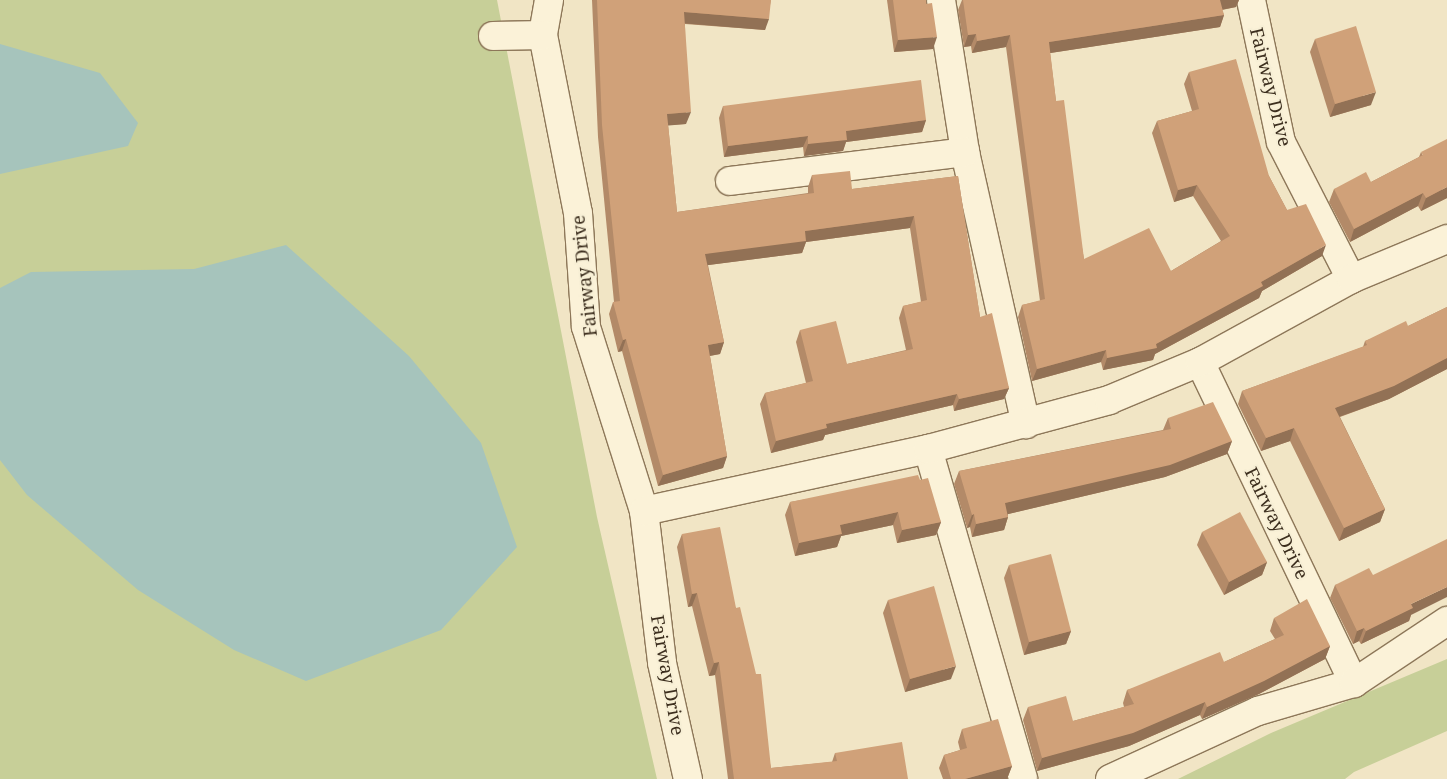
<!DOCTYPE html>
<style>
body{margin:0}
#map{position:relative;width:1447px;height:779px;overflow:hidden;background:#f1e5c5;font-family:"Noto Serif",serif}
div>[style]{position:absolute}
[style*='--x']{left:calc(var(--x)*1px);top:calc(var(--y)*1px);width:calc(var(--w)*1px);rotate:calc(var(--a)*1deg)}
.green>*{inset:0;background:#c7cf98}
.water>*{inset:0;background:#a6c4bc}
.roads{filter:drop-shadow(1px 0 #8d7759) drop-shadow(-1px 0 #8d7759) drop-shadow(0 1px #8d7759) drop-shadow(0 -1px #8d7759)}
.minor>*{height:28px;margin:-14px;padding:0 14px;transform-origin:14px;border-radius:14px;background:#fbf2d8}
.wall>*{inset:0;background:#b38a68}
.shaded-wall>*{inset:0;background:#927155}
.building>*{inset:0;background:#d0a179}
span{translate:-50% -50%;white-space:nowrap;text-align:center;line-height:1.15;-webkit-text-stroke:4px #f7efd5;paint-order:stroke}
.street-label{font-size:18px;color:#3c2e1e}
</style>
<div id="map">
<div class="green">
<div style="clip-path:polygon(0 0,497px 0,597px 517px,657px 779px,0 779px)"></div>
<div style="clip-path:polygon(1447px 659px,1447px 731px,1354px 772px,1345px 779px,1178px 779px,1271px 733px)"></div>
</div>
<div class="water">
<div style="clip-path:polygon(0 44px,100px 73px,138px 123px,128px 146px,0 174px)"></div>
<div style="clip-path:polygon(286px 245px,409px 356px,481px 443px,517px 547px,441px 630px,306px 681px,234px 650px,138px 590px,27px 495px,0 460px,0 288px,31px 272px,194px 269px)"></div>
</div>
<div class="roads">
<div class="minor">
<div style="--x:549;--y:0;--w:36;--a:100"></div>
<div style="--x:543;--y:35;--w:181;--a:78.9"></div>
<div style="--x:578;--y:213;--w:114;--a:86"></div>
<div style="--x:586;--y:327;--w:193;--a:72.5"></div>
<div style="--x:644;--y:511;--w:153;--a:83.2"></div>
<div style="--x:662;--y:663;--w:119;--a:77.4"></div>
<div style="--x:941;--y:0;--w:154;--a:81"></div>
<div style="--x:965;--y:152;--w:279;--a:77.4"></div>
<div style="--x:1251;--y:0;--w:145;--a:78.1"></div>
<div style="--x:1281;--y:142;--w:154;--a:62.9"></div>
<div style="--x:493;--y:36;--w:50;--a:-1.1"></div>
<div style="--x:730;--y:181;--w:237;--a:-7"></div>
<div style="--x:1200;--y:362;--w:356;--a:64.4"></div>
<div style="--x:928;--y:449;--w:343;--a:73.9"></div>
<div style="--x:644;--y:511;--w:291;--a:-12.3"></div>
<div style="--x:928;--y:449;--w:188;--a:-15.1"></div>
<div style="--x:1109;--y:400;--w:99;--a:-22.7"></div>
<div style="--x:1200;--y:362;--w:172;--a:-28.8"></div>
<div style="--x:1351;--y:279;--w:104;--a:-22.6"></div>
<div style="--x:1110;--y:779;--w:163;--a:-24.7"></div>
<div style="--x:1258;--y:711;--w:100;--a:-16.3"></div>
<div style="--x:1354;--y:683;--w:112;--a:-33.7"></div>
</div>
</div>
<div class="wall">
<div style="clip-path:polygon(592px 0,771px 0,765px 30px,685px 24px,686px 124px,668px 125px,677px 212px,808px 193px,808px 187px,812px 175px,852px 189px,958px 176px,980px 317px,1009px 388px,1004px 399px,954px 411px,953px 405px,825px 435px,823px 440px,771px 453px,760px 404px,765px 393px,806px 383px,796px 342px,800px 330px,847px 364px,906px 350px,899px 318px,903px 306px,921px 302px,910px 228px,806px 242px,802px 253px,708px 265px,724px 342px,720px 354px,710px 356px,727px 456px,723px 468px,658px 486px,622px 351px,618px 352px,609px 314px,613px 302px,614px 302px,598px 137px)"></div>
<div style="clip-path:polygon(887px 0,926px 0,933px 49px,894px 52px)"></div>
<div style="clip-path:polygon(962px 0,1239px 0,1236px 7px,1222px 10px,1224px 15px,1220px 27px,1050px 53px,1056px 101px,1084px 259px,1171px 271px,1221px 241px,1193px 196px,1174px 202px,1152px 133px,1157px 121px,1192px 111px,1184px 84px,1189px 72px,1269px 176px,1287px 210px,1322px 256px,1262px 291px,1259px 298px,1155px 354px,1153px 360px,1103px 370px,1101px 362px,1032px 381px,1018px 317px,1022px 305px,1040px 301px,1006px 47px,972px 53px,971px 46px,964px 47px,958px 10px)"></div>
<div style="clip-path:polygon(1315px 39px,1371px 105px,1330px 117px,1310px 52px)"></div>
<div style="clip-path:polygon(723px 106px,926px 120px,922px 132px,846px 142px,843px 151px,804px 156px,803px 147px,724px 157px,719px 118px)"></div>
<div style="clip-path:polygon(1421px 152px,1447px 198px,1421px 211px,1418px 206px,1350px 242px,1329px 202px,1334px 189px,1371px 182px,1419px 157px)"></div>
<div style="clip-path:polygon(1447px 307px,1447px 369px,1389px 399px,1340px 417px,1385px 509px,1380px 522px,1339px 541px,1290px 441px,1261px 451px,1238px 404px,1242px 391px,1363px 347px,1365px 341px,1408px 326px)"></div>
<div style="clip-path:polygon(1168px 418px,1232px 441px,1227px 454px,1165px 477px,1008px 514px,1008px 517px,1004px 530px,972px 537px,970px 527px,967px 528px,954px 484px,959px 471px,1163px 430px)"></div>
<div style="clip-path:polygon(920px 480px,941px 522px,936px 535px,897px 543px,893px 525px,841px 536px,837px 547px,795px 556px,785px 515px,790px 502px)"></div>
<div style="clip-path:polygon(1202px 532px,1267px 562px,1262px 575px,1224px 595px,1197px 545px)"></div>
<div style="clip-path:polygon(682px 534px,736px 608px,771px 768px,832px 762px,835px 753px,908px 779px,728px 779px,715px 675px,709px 676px,692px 606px,688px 607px,677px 547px)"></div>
<div style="clip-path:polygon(1009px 565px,1071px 631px,1066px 644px,1024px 655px,1004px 578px)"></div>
<div style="clip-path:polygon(1373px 575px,1411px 615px,1409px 621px,1361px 644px,1359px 641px,1353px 644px,1330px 598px,1335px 585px)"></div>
<div style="clip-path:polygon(888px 600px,951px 679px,905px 692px,883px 613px)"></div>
<div style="clip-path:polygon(1274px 618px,1330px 646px,1325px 659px,1259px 694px,1202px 719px,1200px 715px,1129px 746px,1037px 771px,1023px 720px,1028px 707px,1073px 721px,1124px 707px,1123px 703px,1127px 690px,1224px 662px,1275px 639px,1270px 631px)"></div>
<div style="clip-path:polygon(962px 729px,1012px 766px,1007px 779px,943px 779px,939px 768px,944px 755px,960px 750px,958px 742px)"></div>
</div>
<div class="shaded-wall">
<div style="clip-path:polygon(1219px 0,1239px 0,1236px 7px,1215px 11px)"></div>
<div style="clip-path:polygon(684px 12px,769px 19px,765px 30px,680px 23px)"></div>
<div style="clip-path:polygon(1224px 15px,1220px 27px,1044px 54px,1049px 42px)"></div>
<div style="clip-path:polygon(976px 34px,971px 46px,964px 47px,968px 35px)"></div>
<div style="clip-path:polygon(1010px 35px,1006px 47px,972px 53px,977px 41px)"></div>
<div style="clip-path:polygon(937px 37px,933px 49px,894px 52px,898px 40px)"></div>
<div style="clip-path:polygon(1376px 92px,1371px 105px,1330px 117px,1335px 104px)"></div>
<div style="clip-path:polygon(691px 112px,686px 124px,663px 126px,667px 114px)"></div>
<div style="clip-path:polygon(926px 120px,922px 132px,846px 142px,843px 151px,804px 156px,808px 144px,846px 131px)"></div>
<div style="clip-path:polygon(808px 136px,803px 147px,724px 157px,728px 146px)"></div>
<div style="clip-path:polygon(1197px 185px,1193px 196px,1174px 202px,1178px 190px)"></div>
<div style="clip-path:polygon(1447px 187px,1447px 198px,1421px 211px,1426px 198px)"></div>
<div style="clip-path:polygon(1423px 193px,1418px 206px,1350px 242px,1354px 229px)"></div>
<div style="clip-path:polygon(914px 216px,910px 228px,806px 242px,802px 253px,701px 266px,705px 254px,805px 231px)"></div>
<div style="clip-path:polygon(1326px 245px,1322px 256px,1262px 291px,1259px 298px,1155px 354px,1153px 360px,1103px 370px,1107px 358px,1156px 344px,1261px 282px)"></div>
<div style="clip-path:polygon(626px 339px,622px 351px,618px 352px,623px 340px)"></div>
<div style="clip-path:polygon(724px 342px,720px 354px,703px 357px,708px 345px)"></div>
<div style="clip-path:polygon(1106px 350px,1101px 362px,1032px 381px,1037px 369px)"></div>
<div style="clip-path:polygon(1447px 358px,1447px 369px,1389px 399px,1330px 420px,1335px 408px)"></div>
<div style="clip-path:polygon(1009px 388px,1004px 399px,954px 411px,959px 399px)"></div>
<div style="clip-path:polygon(957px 394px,953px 405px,825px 435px,823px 440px,771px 453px,776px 441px,826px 424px)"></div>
<div style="clip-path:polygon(1294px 428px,1290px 441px,1261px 451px,1266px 438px)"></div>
<div style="clip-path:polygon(1232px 441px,1227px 454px,1165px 477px,1000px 516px,1005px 503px)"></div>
<div style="clip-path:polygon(727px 456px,723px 468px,658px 486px,663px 475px)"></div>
<div style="clip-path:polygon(1385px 509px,1380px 522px,1339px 541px,1344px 528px)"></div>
<div style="clip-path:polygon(898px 512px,893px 525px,841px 536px,837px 547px,795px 556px,799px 543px,840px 525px)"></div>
<div style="clip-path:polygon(974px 514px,970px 527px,967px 528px,972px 515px)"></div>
<div style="clip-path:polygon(1008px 517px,1004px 530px,972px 537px,976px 524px)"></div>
<div style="clip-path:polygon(941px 522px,936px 535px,897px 543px,902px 530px)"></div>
<div style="clip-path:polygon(1267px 562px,1262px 575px,1224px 595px,1229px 582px)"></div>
<div style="clip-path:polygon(1447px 587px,1447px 597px,1411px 615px,1409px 621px,1361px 644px,1366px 631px,1411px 604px)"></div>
<div style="clip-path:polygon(697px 593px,692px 606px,688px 607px,692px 594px)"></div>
<div style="clip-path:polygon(1364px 628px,1359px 641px,1353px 644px,1357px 631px)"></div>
<div style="clip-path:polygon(1071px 631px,1066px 644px,1024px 655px,1029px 642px)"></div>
<div style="clip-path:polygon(1330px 646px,1325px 659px,1259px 694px,1202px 719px,1207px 707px)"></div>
<div style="clip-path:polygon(719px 662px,715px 675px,709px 676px,714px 663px)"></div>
<div style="clip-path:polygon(956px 666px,951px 679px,905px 692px,910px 679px)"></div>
<div style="clip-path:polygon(1205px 702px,1200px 715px,1129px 746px,1037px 771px,1042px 758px)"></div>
<div style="clip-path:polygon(1012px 766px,1007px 779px,965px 779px)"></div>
</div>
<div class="building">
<div style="clip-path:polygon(597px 0,771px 0,769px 19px,684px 12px,691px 112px,667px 114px,677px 212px,814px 193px,812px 175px,850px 171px,852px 189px,958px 176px,980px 317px,992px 313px,1009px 388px,959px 399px,957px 394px,826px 424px,827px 428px,776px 441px,765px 393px,813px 381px,800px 330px,836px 321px,847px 364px,913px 349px,903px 306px,927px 300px,914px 216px,805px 231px,806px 241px,705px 254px,724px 342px,708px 345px,727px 456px,663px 475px,626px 339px,623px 340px,613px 302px,620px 301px,602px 125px)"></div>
<div style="clip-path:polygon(893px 0,926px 0,926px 4px,932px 3px,937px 37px,898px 40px)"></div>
<div style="clip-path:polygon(963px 0,1220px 0,1224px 15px,1049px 42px,1056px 101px,1064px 100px,1084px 259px,1149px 228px,1171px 271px,1230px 236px,1197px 185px,1178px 190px,1157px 121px,1199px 109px,1189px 72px,1236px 59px,1269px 176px,1287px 210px,1306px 204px,1326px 245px,1261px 282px,1263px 286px,1156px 344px,1157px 348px,1107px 358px,1106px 350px,1037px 369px,1022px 305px,1045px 299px,1010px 35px,977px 41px,976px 34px,968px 35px)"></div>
<div style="clip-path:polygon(1356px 26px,1376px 92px,1335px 104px,1315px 39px)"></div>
<div style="clip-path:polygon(921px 80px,926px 120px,846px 131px,847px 140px,808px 144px,808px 136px,728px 146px,723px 106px)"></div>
<div style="clip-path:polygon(1447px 139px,1447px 187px,1426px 198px,1423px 193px,1354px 229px,1334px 189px,1366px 172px,1371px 182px,1423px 155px,1421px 152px)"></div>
<div style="clip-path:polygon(1447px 307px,1447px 358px,1394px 386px,1335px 408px,1385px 509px,1344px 528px,1294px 428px,1266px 438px,1242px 391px,1367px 345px,1365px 341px,1406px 321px,1408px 326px)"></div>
<div style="clip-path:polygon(1213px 402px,1232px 441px,1170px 465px,1005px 503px,1008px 517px,976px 524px,974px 514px,972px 515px,959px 471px,1171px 429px,1168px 418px)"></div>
<div style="clip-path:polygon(918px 475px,920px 480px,928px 478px,941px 522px,902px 530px,898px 512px,840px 525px,842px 534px,799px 543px,790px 502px)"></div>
<div style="clip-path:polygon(1240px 512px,1267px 562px,1229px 582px,1202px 532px)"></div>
<div style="clip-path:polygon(720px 527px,736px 608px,740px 607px,756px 674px,761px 674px,771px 768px,837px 761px,835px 753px,902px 742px,908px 779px,734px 779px,719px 662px,714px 663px,697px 593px,692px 594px,682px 534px)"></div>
<div style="clip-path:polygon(1447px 539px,1447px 587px,1411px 604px,1413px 608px,1366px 631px,1364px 628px,1357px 631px,1335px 585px,1369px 568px,1373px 575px)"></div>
<div style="clip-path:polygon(1051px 554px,1071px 631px,1029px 642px,1009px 565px)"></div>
<div style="clip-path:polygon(934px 586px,956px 666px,910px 679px,888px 600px)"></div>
<div style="clip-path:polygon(1307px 599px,1330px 646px,1264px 681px,1207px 707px,1205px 702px,1133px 733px,1042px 758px,1028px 707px,1066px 696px,1073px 721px,1134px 704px,1127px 690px,1220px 652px,1224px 662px,1284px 635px,1274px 618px)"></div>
<div style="clip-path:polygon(998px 719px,1012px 766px,965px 779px,951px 779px,944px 755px,967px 748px,962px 729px)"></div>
</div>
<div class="street-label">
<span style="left:1271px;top:87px;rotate:76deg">Fairway Drive</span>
<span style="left:584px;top:276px;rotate:-96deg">Fairway Drive</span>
<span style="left:1277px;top:523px;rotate:64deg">Fairway Drive</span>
<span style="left:668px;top:675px;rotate:80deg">Fairway Drive</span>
</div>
</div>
